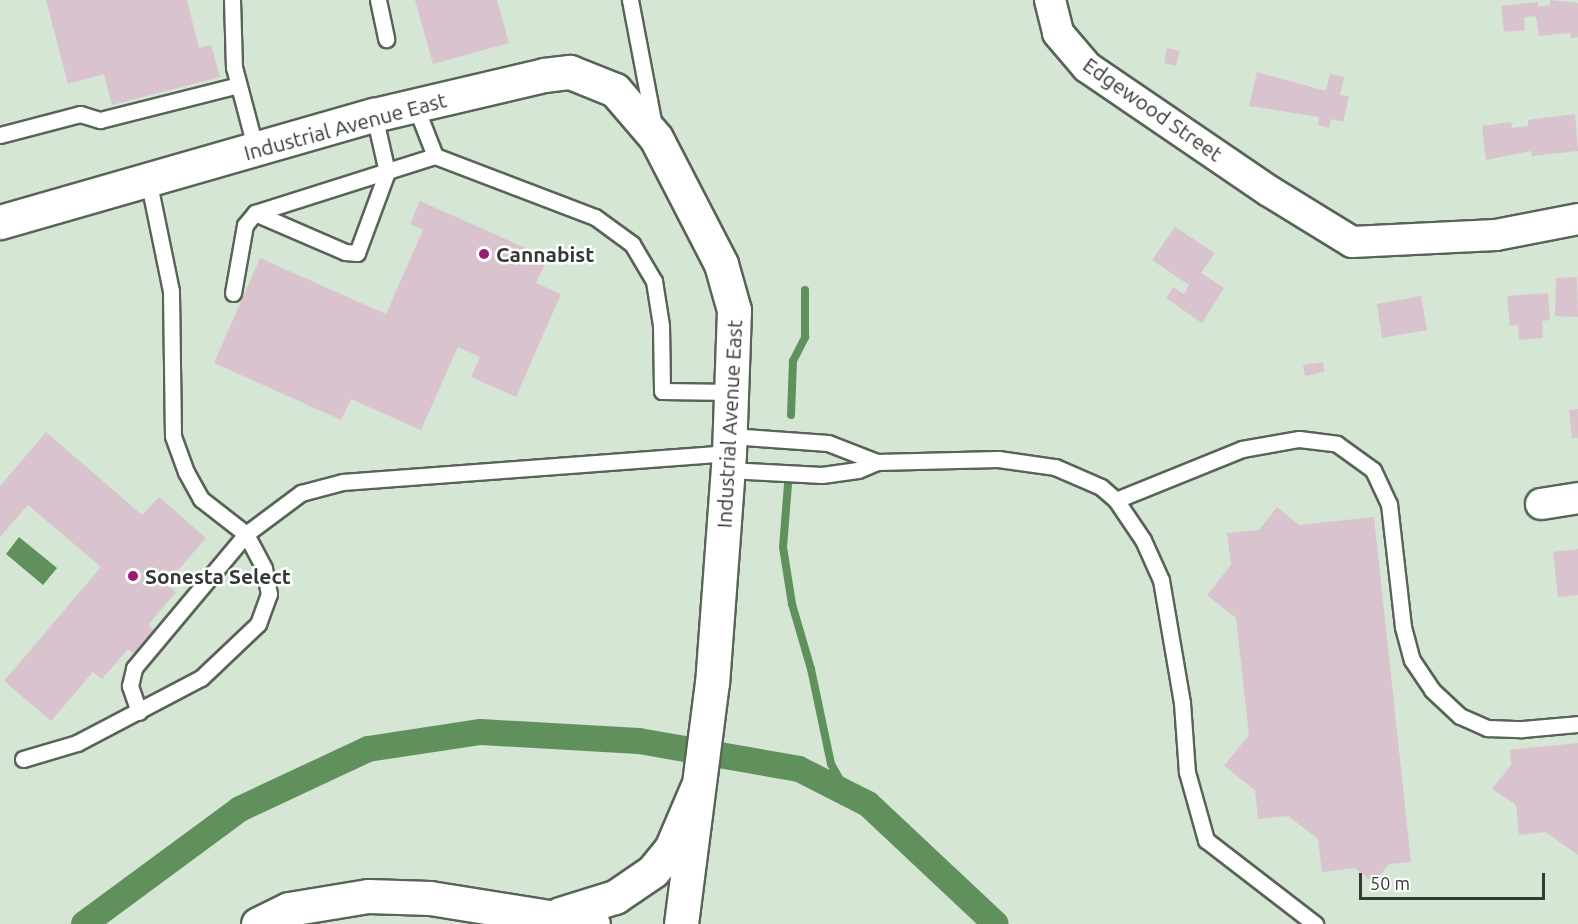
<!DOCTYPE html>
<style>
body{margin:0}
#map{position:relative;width:1578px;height:924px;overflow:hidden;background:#d6e6d5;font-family:Ubuntu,sans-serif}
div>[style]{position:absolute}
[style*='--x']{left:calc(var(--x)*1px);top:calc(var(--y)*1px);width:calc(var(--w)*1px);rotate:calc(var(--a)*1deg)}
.water>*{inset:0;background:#60915d}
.stream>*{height:8px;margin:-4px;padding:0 4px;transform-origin:4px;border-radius:4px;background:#60915d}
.canal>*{height:26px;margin:-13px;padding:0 13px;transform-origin:13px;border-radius:13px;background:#60915d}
.building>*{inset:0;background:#d8c3cf}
.roads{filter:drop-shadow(2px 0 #576456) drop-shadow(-2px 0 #576456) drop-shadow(0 2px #576456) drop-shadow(0 -2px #576456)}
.lane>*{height:15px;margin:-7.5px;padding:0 7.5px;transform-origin:7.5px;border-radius:7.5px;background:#fff}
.street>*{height:30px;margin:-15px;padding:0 15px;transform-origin:15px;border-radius:15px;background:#fff}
.secondary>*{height:33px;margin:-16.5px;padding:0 16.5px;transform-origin:16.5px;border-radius:16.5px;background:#fff}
.highway>*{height:33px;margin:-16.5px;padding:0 16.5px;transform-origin:16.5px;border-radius:16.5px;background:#fff}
.dots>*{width:16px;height:16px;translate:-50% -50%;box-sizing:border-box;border:3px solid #fff;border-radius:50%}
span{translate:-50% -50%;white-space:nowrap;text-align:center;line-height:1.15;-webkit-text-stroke:5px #fff;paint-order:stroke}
.street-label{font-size:21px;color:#333933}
.poi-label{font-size:21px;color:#333933;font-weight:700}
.left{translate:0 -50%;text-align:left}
.scale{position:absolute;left:1359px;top:873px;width:186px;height:27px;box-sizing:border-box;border:3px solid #333933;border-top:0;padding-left:8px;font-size:18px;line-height:21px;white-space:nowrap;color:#333933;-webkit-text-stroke:4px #fff;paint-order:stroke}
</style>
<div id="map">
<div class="water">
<div style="clip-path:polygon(19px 537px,57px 568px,43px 585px,6px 554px)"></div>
</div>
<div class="stream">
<div style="--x:791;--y:415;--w:54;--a:-87.9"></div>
<div style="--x:793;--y:361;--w:27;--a:-63"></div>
<div style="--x:805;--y:337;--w:47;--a:-90"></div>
<div style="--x:788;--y:484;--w:63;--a:94.5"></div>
<div style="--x:783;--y:547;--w:58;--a:81"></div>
<div style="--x:792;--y:604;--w:68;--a:73.7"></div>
<div style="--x:811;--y:669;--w:97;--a:78.1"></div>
<div style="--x:831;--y:764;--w:34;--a:60"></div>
</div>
<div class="canal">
<div style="--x:84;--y:924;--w:194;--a:-36.4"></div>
<div style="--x:240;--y:809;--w:141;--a:-25.1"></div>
<div style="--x:368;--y:749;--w:114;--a:-8.6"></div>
<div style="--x:481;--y:732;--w:158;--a:3.3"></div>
<div style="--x:639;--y:741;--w:162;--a:9.9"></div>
<div style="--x:799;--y:769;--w:77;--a:26.9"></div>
<div style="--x:868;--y:804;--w:175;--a:43.2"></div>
</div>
<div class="building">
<div style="clip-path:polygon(46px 0,187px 0,199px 48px,211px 45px,220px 77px,112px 105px,104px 74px,68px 84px)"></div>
<div style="clip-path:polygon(415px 0,497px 0,509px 43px,433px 64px)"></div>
<div style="clip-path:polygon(1550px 0,1578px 3px,1578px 37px,1571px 38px,1570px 33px,1539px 36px,1536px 16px,1524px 17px,1525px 30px,1504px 32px,1501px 6px,1538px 2px,1538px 7px,1550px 5px)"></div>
<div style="clip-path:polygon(1167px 48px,1180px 51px,1176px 66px,1164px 63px)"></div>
<div style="clip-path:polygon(1257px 72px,1326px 91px,1330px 74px,1344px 77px,1340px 95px,1349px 96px,1343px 122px,1331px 119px,1329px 128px,1318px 125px,1319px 117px,1249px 106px)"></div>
<div style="clip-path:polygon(1575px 114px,1578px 151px,1532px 156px,1531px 151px,1486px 160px,1482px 126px,1511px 122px,1512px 128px,1528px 126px,1528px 120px)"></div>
<div style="clip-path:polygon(420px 201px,548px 258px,536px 283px,561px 294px,516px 397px,471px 377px,480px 357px,458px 347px,421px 430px,351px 399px,341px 420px,214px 363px,260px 258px,386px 314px,423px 230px,410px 224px)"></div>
<div style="clip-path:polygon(1175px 227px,1215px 253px,1201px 273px,1224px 288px,1202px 323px,1166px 298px,1173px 287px,1184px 294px,1189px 285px,1152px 260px)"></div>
<div style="clip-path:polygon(1577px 277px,1578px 317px,1555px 316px,1556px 278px)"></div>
<div style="clip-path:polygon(1548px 293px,1550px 320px,1542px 321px,1543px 338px,1519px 340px,1518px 325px,1510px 326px,1507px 296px)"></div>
<div style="clip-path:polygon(1421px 296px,1427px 330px,1382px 338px,1377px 304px)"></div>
<div style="clip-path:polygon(1323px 362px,1324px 372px,1305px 376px,1303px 365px)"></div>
<div style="clip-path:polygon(1578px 409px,1578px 438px,1572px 438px,1569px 410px)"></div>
<div style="clip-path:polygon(46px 432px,142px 515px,159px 497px,206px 538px,166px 584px,176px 592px,148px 625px,169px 643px,149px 667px,128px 649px,102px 679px,93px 672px,51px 721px,4px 681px,101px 567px,28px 505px,0 537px,0 486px)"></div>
<div style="clip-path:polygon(1277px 507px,1299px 525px,1374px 517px,1411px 862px,1389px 864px,1374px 883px,1355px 868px,1322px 872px,1318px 839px,1288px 816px,1258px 819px,1255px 790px,1224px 766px,1249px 735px,1236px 618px,1207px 595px,1231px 565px,1227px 533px,1259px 530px)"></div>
<div style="clip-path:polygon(1578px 549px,1578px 595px,1558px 597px,1553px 552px)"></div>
<div style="clip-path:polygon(1578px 743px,1578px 855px,1546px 832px,1519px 835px,1516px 805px,1492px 789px,1511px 765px,1510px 750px)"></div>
</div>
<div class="roads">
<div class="lane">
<div style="--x:232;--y:0;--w:67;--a:88.3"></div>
<div style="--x:234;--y:67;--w:86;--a:75.2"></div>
<div style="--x:378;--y:0;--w:40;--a:78"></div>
<div style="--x:630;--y:0;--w:128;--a:79.2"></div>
<div style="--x:415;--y:105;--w:55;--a:68.6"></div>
<div style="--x:0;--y:135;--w:83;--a:-14.7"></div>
<div style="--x:80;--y:114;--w:21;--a:17"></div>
<div style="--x:100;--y:120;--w:142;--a:-14.2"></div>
<div style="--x:255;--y:213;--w:98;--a:23.4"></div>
<div style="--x:345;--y:252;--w:12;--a:5"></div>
<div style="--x:357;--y:253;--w:86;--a:-69.7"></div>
<div style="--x:387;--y:172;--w:58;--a:-102.8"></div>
<div style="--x:233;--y:293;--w:69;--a:-80"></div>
<div style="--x:245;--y:225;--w:16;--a:-50"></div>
<div style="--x:255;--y:213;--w:189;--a:-17.6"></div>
<div style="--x:435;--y:156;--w:171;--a:20.9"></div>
<div style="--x:595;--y:217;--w:46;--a:36.1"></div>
<div style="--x:632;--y:244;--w:43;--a:59.3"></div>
<div style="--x:654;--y:281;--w:45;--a:81"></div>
<div style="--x:661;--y:325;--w:66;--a:89.1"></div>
<div style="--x:662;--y:391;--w:70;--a:0.8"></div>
<div style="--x:730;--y:436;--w:98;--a:4.1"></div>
<div style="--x:828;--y:443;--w:53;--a:21.2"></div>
<div style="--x:728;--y:470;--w:94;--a:3"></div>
<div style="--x:822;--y:475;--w:36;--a:-8"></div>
<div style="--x:858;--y:470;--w:21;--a:-23"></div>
<div style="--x:877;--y:462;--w:121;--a:-1.4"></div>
<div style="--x:998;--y:459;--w:58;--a:8"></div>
<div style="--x:1055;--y:467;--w:50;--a:23.5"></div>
<div style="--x:1101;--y:487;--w:20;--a:41"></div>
<div style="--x:1116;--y:500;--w:48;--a:56"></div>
<div style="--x:1143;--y:540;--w:44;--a:65.8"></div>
<div style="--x:1161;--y:580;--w:125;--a:80.3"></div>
<div style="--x:1182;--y:703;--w:69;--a:85.9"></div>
<div style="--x:1187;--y:772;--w:71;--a:74.4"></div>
<div style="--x:1206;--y:840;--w:138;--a:37.6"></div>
<div style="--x:1116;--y:500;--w:136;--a:-22"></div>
<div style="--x:1242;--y:449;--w:58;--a:-10"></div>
<div style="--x:1299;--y:439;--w:38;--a:7"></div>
<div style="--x:1337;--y:444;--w:44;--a:35.8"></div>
<div style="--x:1373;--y:470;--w:38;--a:65"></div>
<div style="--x:1389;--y:504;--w:124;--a:83.5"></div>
<div style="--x:1403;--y:627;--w:34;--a:75"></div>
<div style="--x:1412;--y:660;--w:36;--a:56"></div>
<div style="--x:1432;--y:690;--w:38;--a:43"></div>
<div style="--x:1460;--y:716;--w:30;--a:24"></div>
<div style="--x:1487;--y:728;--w:35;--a:2"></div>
<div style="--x:1522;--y:729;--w:56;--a:-5.1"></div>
<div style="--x:139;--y:712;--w:28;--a:-109"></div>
<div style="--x:130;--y:686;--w:18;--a:-77"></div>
<div style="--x:134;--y:668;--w:175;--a:-50.1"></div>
<div style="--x:246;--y:534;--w:69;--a:-36.7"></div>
<div style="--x:301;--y:493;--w:43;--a:-14.7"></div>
<div style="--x:343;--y:482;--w:387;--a:-4.3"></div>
<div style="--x:23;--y:759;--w:56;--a:-16.5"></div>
<div style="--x:77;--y:743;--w:140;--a:-27.7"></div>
<div style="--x:201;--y:678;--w:79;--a:-43.5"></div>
<div style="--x:258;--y:624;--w:32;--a:-70"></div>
<div style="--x:269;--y:594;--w:26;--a:-101"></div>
<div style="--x:264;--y:568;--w:38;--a:-118"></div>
<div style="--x:246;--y:534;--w:57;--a:-142.1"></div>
<div style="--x:201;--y:499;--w:31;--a:-119"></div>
<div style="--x:186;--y:472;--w:38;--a:-110"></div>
<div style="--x:173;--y:436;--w:145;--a:-90.8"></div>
<div style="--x:171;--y:291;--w:114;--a:-101.6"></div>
</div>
<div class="street">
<div style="--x:1050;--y:0;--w:34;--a:76"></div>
<div style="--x:1058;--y:33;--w:45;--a:49.5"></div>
<div style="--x:1087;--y:67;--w:220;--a:34.3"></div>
<div style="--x:1269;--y:191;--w:97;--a:31.6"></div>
<div style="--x:1352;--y:242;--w:144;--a:-2.8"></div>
<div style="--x:1496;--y:235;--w:84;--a:-11"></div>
<div style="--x:1541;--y:504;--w:37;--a:-9"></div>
</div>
<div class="secondary">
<div style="--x:0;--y:222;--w:389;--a:-16"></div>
<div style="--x:374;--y:115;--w:175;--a:-13.2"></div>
<div style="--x:544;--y:75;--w:26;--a:-7"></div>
<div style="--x:570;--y:72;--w:48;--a:21.8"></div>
<div style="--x:615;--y:90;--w:63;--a:49.5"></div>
<div style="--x:656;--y:138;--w:142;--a:62.7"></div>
<div style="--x:721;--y:264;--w:48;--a:74.2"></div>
<div style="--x:734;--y:310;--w:143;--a:92"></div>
<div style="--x:729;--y:453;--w:230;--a:94.2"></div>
<div style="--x:712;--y:682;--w:244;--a:97.3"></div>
</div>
<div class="highway">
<div style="--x:560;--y:914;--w:58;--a:-17.2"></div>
<div style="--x:615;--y:897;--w:46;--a:-34.4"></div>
<div style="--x:653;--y:871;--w:28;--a:-51"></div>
<div style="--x:671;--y:849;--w:66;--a:-66.9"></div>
<div style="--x:258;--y:924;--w:34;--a:-26"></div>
<div style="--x:289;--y:909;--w:80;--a:-9.3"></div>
<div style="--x:368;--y:896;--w:62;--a:1.8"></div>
<div style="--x:430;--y:898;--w:165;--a:9.1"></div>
</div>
</div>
<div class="dots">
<div style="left:484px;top:254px;background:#981b74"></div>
<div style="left:133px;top:576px;background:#981b74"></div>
</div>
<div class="street-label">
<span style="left:1153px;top:109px;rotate:35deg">Edgewood Street</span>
<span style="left:345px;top:126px;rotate:-15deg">Industrial Avenue East</span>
<span style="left:729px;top:424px;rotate:-87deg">Industrial Avenue East</span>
</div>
<div class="poi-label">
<span class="left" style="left:496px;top:254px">Cannabist</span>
<span class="left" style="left:145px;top:576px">Sonesta Select</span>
</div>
<div class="scale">50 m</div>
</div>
